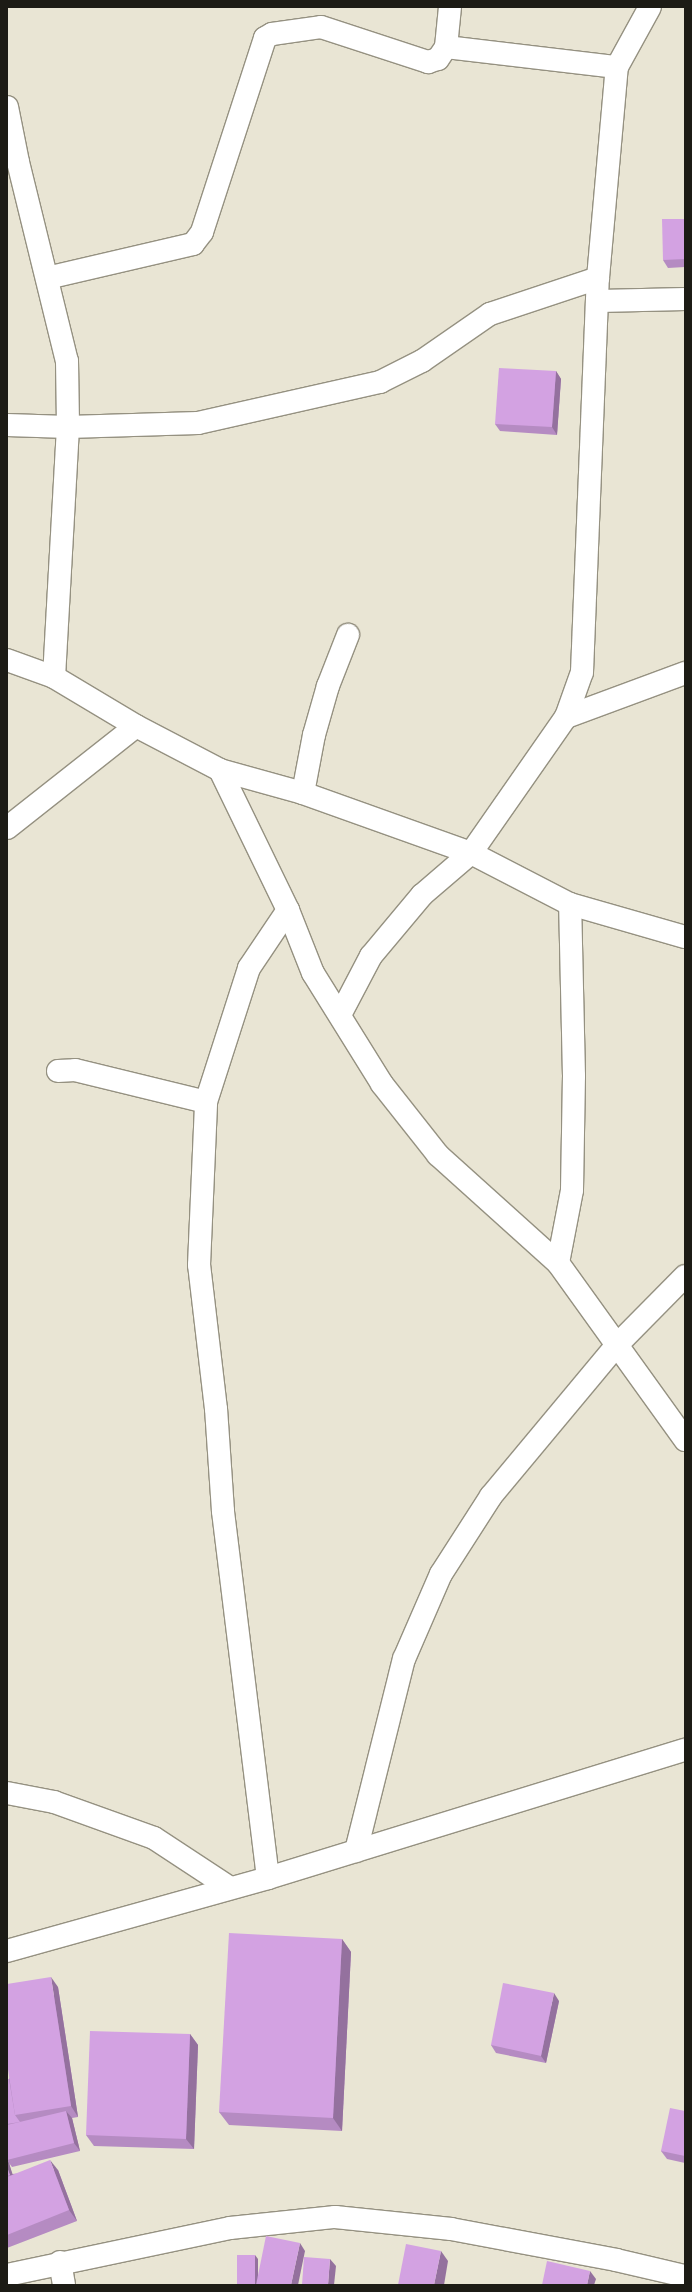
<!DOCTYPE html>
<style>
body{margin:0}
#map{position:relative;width:692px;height:2292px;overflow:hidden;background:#e9e5d4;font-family:Raleway,sans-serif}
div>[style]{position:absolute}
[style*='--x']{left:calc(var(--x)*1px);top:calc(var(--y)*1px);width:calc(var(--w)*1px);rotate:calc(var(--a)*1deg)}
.roads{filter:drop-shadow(1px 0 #959181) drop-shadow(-1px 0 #959181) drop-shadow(0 1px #959181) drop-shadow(0 -1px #959181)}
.minor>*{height:22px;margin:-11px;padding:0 11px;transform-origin:11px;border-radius:11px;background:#fff}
.wall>*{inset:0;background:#b58bc2}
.shaded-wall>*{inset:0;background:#94719e}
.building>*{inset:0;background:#d3a2e2}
span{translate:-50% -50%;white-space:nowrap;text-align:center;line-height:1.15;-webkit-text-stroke:4px #f6f3e1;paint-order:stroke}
.frame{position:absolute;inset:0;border:8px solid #1c1b15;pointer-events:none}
</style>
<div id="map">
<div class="roads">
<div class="minor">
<div style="--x:446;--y:47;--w:40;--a:-84.3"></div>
<div style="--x:7;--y:107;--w:56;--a:78.7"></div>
<div style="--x:18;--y:162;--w:205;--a:76.2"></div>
<div style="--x:67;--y:361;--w:66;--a:89.1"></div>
<div style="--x:68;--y:427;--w:250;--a:93.2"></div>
<div style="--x:47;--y:278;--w:150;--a:-13.1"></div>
<div style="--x:193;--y:244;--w:15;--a:-53"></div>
<div style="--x:202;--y:232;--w:204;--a:-72"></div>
<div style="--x:265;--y:38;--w:8;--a:-30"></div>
<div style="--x:272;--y:34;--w:49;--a:-8.1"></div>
<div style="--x:321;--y:27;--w:113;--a:18.1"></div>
<div style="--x:428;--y:62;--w:10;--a:-17"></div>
<div style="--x:438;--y:59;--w:14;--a:-56"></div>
<div style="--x:446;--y:47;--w:172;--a:6.7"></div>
<div style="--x:599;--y:301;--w:86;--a:-1.3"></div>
<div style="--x:7;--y:425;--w:61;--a:1.9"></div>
<div style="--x:68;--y:427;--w:130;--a:-1.8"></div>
<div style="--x:198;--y:423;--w:187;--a:-12.7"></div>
<div style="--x:380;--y:382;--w:47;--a:-26.6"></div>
<div style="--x:422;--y:361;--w:83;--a:-34.7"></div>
<div style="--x:490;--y:314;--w:114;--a:-18.4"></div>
<div style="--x:7;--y:660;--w:50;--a:19.9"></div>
<div style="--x:54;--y:677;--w:96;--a:30.9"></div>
<div style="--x:136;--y:726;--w:95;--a:27.6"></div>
<div style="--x:220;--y:770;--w:86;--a:15.5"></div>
<div style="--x:303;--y:793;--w:178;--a:19.7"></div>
<div style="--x:471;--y:853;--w:111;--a:27.3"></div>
<div style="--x:570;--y:904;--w:120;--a:16"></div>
<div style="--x:566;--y:717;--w:127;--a:-20.3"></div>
<div style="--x:220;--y:770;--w:156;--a:64.1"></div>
<div style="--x:288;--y:910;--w:68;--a:68.4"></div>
<div style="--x:313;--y:973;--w:131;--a:58.1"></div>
<div style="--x:382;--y:1084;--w:90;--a:51.7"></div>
<div style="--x:438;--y:1155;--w:161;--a:42"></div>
<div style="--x:558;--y:1263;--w:218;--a:54.3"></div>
<div style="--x:303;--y:793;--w:59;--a:-79.3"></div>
<div style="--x:314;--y:735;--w:51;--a:-74.1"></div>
<div style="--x:328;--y:686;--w:55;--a:-68.6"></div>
<div style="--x:7;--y:828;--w:164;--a:-38.3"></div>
<div style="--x:340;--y:1015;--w:67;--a:-62.3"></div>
<div style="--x:371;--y:956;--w:80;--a:-50.1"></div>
<div style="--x:422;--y:895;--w:65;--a:-40.6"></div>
<div style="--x:471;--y:853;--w:166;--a:-55.1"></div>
<div style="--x:566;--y:717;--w:48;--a:-70.4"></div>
<div style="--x:582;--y:672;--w:394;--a:-87.7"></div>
<div style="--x:598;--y:278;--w:212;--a:-84.9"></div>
<div style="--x:617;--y:67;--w:68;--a:-61.2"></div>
<div style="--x:58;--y:1071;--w:17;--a:-3"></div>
<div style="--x:75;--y:1070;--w:135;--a:13.7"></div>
<div style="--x:558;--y:1263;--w:74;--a:-79.1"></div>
<div style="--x:572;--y:1190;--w:114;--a:-89"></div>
<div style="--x:574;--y:1076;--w:172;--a:-91.3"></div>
<div style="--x:7;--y:1793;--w:48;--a:10.8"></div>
<div style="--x:54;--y:1802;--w:106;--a:19.8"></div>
<div style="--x:154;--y:1838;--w:91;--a:33.3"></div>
<div style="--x:356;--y:1851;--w:198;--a:-76"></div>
<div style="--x:404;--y:1659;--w:93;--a:-66.5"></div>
<div style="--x:441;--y:1574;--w:93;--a:-57.3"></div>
<div style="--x:491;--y:1496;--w:195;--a:-50.2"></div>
<div style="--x:616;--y:1346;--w:98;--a:-45.4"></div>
<div style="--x:268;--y:1878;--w:370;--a:-97"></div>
<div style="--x:223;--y:1511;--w:102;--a:-93.9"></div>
<div style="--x:216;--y:1409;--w:145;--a:-96.7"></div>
<div style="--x:199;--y:1265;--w:163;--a:-87.5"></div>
<div style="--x:206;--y:1102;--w:141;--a:-72.2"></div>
<div style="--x:249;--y:968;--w:70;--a:-56.1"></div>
<div style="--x:7;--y:1951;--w:271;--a:-15.6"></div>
<div style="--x:268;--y:1878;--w:436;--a:-17.1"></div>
<div style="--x:60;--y:2262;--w:23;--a:80"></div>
<div style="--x:7;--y:2275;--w:228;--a:-11.9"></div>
<div style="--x:230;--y:2228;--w:106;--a:-6"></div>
<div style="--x:335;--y:2217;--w:117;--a:5.9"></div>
<div style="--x:451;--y:2229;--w:168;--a:10.6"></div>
<div style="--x:616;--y:2260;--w:71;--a:13.1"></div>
</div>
</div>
<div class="wall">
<div style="clip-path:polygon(685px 219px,685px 267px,668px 268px,663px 260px)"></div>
<div style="clip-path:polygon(556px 371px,561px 379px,557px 435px,500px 431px,495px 424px)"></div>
<div style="clip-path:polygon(342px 1939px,351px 1952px,342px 2131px,229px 2125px,219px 2112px)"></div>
<div style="clip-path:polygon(58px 1987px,78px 2117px,72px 2118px,80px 2151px,12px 2167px,9px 2163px,12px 2174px,58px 2170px,77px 2221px,7px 2248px,7px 2079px,9px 2079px)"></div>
<div style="clip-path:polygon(559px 2001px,546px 2063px,496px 2053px,491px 2045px)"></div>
<div style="clip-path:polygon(190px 2034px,198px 2045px,194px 2149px,94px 2146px,86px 2135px)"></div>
<div style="clip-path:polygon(685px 2111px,685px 2163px,667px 2159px,661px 2151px)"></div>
</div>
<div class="shaded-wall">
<div style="clip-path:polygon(556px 371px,561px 379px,557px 435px,552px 427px)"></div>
<div style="clip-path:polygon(342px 1939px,351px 1952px,342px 2131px,333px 2118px)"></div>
<div style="clip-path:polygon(51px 1977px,58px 1987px,78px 2117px,71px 2106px)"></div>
<div style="clip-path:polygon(554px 1993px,559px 2001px,546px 2063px,541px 2056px)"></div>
<div style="clip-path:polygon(190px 2034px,198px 2045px,194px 2149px,186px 2139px)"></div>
<div style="clip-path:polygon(66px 2111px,72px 2118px,80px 2151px,74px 2143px)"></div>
<div style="clip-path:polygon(50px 2160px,58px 2170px,77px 2221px,69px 2210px)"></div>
<div style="clip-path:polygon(7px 2161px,9px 2163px,15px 2182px,10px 2175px,7px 2167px)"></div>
<div style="clip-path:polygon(300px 2243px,305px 2251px,298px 2285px,291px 2285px)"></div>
<div style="clip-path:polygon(441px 2251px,448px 2261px,444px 2285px,434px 2285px)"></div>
<div style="clip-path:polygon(255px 2255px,258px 2259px,258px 2285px,255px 2285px)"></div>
<div style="clip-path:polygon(330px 2259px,336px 2266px,334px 2285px,328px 2285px)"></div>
<div style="clip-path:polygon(590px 2271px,596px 2279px,594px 2285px,587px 2285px)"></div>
</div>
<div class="building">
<div style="clip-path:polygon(662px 219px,685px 219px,685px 259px,663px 260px)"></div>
<div style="clip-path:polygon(499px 368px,556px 371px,552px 427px,495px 424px)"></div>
<div style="clip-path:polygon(229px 1933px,342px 1939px,333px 2118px,219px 2112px)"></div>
<div style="clip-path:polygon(51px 1977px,71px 2106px,15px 2115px,7px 2063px,7px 1984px)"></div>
<div style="clip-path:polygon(503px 1983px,554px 1993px,541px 2056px,491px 2045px)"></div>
<div style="clip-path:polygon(90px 2031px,190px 2034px,186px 2139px,86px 2135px)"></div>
<div style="clip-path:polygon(7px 2079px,9px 2079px,15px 2115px,20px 2122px,7px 2124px)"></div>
<div style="clip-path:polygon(670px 2108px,685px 2111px,685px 2156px,661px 2151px)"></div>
<div style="clip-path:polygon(66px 2111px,74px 2143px,7px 2160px,7px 2125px)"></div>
<div style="clip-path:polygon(50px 2160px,69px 2210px,7px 2235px,7px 2177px)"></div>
<div style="clip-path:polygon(7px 2167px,10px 2175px,7px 2176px)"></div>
<div style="clip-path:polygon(266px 2236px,300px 2243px,291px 2285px,256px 2285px)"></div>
<div style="clip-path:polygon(406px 2244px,441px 2251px,434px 2285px,398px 2285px)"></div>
<div style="clip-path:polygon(237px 2255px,255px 2255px,255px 2285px,237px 2285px)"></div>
<div style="clip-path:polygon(304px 2257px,330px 2259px,328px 2285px,302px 2285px)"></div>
<div style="clip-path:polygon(547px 2261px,590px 2271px,587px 2285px,542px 2285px)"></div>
</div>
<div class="frame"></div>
</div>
